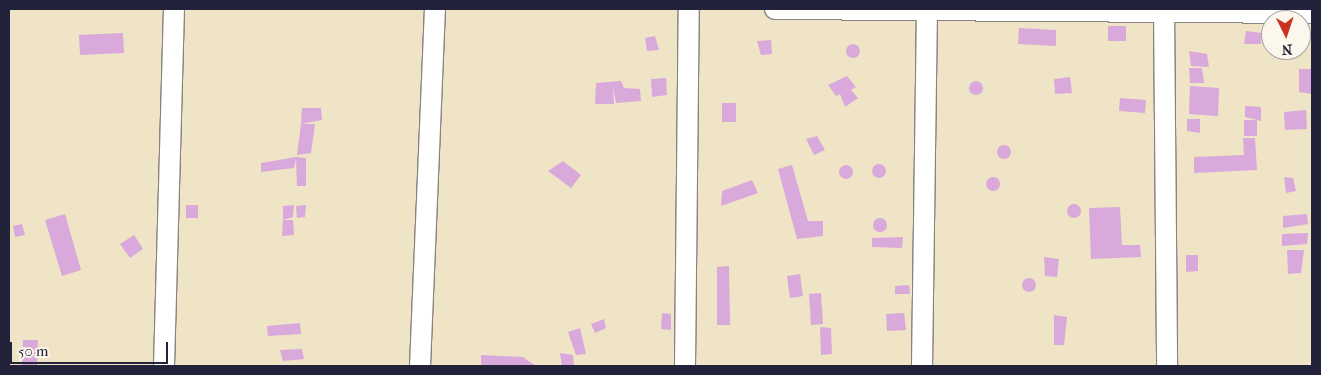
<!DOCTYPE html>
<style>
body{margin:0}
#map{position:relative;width:1321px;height:375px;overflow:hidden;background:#efe4c6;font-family:"IM FELL French Canon",serif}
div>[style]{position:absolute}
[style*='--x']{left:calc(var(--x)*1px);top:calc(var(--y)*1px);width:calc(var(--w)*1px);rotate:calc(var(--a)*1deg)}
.building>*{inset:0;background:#d8a9da}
.round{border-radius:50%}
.roads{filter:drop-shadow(1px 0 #888380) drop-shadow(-1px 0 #888380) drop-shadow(0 1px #888380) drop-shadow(0 -1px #888380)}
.street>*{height:20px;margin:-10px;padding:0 10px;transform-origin:10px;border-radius:10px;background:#fff}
span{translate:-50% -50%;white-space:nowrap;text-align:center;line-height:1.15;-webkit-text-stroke:5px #fbf7ec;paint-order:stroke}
.frame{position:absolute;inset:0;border:10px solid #22223b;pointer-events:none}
.north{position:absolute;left:1261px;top:10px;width:50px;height:50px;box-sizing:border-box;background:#fbf7ec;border:1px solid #a4a2a5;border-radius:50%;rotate:176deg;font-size:14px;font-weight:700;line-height:20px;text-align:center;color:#22223b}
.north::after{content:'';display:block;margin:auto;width:18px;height:22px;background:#c8321e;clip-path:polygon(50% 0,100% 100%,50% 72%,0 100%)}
.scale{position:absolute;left:10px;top:342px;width:158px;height:22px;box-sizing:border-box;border:2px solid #22223b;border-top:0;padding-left:6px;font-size:15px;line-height:18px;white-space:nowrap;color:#22223b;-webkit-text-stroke:4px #fbf7ec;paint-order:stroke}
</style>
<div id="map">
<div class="building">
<div style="clip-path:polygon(1108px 26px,1126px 26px,1126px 41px,1108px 41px)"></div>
<div style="clip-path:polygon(1019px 28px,1056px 30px,1056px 46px,1018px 44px)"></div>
<div style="clip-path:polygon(1246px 31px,1261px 33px,1261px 44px,1244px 44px)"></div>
<div style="clip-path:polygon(123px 33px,124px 53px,80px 55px,79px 35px)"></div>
<div style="clip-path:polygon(655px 36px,659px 50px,647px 51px,645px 38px)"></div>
<div style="clip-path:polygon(771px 40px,772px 54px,761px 55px,757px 41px)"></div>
<div class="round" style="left:846px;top:44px;width:14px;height:14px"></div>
<div style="clip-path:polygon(1189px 51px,1207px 54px,1209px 67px,1191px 66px)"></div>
<div style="clip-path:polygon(1189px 68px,1202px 68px,1204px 83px,1190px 83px)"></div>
<div style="clip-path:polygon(1299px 69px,1312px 69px,1312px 94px,1299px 92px)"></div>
<div style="clip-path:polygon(847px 76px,856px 87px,851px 90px,858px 98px,845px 107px,840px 94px,836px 96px,828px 85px)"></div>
<div style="clip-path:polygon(1070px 77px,1072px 93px,1055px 94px,1054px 79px)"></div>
<div style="clip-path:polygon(666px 78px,667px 95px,652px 97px,651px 79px)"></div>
<div class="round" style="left:969px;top:81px;width:14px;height:14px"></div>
<div style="clip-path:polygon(621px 81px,624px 88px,640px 89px,641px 101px,616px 103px,613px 86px,614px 104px,595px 104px,596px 83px)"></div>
<div style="clip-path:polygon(1190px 86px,1219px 88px,1218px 116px,1189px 114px)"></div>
<div style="clip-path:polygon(1120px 98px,1146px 100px,1145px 113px,1119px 111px)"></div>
<div style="clip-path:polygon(722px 103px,736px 103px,736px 122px,722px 122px)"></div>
<div style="clip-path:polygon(1245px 106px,1261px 107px,1261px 121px,1245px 117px)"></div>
<div style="clip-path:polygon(302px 108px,321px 108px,322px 120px,301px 124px)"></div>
<div style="clip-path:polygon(1306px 110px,1307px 129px,1285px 130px,1284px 112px)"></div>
<div style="clip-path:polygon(1187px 119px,1200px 119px,1200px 133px,1187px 131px)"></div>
<div style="clip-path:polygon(1244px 120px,1257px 120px,1257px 136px,1244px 136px)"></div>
<div style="clip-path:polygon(301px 124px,315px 124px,311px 153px,297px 155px)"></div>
<div style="clip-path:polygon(817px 136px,825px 150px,814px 155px,806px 139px)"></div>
<div style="clip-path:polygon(1243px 138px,1255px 138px,1257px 170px,1194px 173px,1194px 157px,1244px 155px)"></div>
<div class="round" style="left:997px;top:145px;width:14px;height:14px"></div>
<div style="clip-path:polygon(296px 157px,306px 158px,306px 186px,297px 186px,296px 159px,294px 168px,261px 172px,261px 163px)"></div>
<div style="clip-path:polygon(563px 161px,581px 175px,571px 188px,548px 171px)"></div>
<div class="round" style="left:872px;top:164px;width:14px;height:14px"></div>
<div class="round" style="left:839px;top:165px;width:14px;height:14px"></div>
<div style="clip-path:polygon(792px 165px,808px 221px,823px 221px,823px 236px,797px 239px,778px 169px)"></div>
<div class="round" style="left:986px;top:177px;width:14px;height:14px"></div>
<div style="clip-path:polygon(1284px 177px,1293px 178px,1296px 191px,1286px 193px)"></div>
<div style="clip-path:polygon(752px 180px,758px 193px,721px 206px,722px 191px)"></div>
<div class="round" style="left:1067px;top:204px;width:14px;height:14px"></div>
<div style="clip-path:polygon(186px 205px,198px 205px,198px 218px,186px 218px)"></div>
<div style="clip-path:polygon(294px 205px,293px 217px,283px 220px,283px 206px)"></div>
<div style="clip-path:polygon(306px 205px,305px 217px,297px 218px,296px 206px)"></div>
<div style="clip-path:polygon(1120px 207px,1122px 245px,1140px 245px,1141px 257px,1091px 259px,1089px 208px)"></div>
<div style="clip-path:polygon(65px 214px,81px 270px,62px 276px,45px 220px)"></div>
<div style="clip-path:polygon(1307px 214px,1308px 224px,1283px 228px,1283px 216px)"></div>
<div class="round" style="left:873px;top:218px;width:14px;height:14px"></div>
<div style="clip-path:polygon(283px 220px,293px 220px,294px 235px,282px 236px)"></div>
<div style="clip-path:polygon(22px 224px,25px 235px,15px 237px,13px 226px)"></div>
<div style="clip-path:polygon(1308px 233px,1307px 244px,1282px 246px,1282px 234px)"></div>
<div style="clip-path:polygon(134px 235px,143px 249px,130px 258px,120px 244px)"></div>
<div style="clip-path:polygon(903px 237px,902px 248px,872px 247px,872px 238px)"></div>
<div style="clip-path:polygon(1287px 250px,1304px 250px,1301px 273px,1288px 274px)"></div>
<div style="clip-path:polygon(1186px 255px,1198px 255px,1198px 271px,1186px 272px)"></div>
<div style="clip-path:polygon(1044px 257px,1059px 259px,1057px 277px,1045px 276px)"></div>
<div style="clip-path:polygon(729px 266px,730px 325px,717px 325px,717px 267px)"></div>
<div style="clip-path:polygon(800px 274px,803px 296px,790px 298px,787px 276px)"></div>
<div class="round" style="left:1022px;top:278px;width:14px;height:14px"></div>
<div style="clip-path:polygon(909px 285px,910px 294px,895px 294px,895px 286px)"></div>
<div style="clip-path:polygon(821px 293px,823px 324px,811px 325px,809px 294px)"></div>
<div style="clip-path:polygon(662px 313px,671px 314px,671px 330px,661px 329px)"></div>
<div style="clip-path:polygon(904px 313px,906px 330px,887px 331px,886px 314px)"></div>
<div style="clip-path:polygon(1054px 315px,1067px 317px,1064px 345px,1054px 345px)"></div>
<div style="clip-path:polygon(604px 319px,606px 328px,595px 333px,591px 324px)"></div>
<div style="clip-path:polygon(300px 323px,301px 334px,268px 336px,267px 326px)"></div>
<div style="clip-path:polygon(820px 327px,831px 328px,832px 354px,821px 355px)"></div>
<div style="clip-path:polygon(580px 328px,586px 354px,576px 355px,568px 332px)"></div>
<div style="clip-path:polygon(23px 340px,38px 340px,37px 366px,22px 366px)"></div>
<div style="clip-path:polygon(302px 349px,304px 359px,283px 361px,280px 350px)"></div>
<div style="clip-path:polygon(560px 353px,573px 355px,574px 366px,562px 366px)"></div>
<div style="clip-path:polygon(481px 355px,523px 357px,536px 366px,481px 365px)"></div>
</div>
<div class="roads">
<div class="street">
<div style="--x:775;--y:9;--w:537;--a:0.43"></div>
<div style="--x:1164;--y:9;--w:357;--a:89.5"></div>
<div style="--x:164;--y:366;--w:357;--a:-88.4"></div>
<div style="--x:420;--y:366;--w:357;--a:-87.6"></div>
<div style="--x:685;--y:366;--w:357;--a:-89.4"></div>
<div style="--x:922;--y:366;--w:357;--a:-89.2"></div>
</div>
</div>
<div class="frame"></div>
<div class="north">N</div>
<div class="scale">50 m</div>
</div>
